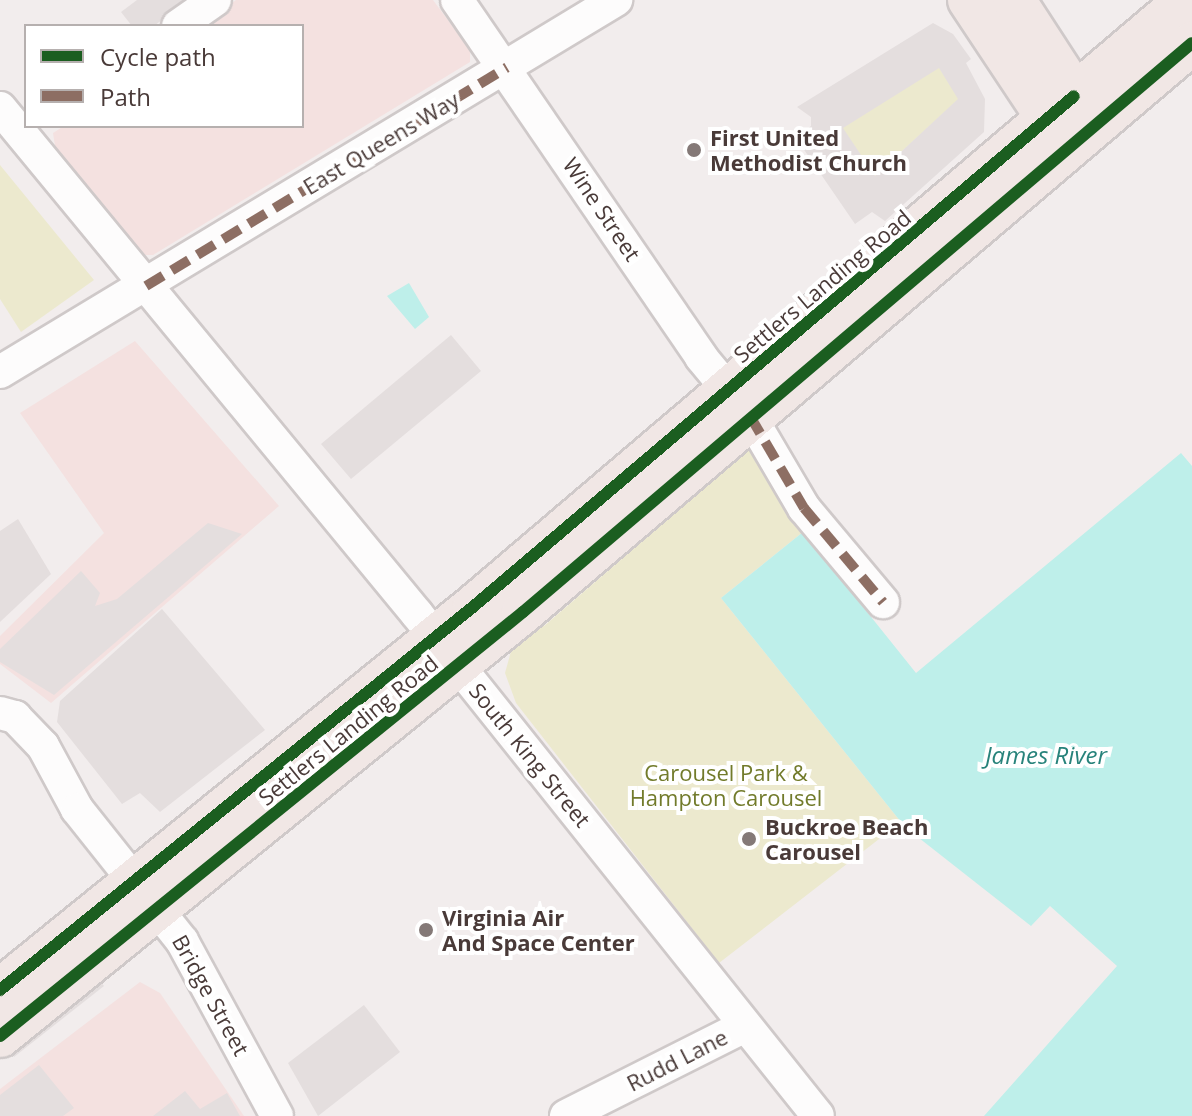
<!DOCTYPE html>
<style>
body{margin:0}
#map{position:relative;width:1192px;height:1116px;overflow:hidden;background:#f2eded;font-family:"Open Sans",sans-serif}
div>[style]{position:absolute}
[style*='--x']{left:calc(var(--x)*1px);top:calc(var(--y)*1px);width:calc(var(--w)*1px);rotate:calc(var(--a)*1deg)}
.commercial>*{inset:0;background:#f4e1e0}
.green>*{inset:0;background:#ece9ce}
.parking>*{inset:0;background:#e4dede}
.water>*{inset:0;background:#beefea}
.roads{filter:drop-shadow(2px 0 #cfc9c9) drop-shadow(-2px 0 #cfc9c9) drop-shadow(0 2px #cfc9c9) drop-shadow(0 -2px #cfc9c9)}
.minor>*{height:32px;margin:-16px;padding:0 16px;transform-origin:16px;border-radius:16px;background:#fdfcfc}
.major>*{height:42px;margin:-21px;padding:0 21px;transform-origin:21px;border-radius:21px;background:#f1e7e5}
.quiet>*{height:10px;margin-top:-5px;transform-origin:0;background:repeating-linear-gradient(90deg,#8d6e63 0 20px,transparent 0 30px)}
.cycleway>*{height:12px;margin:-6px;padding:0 6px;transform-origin:6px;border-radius:6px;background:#1b5e20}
.dots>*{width:22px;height:22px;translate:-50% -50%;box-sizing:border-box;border:4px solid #fff;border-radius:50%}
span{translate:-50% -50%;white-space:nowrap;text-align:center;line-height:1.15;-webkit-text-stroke:8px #fff;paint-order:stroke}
.poi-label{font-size:22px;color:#493a38;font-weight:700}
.left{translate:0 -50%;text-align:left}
.street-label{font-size:22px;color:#493a38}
.park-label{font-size:22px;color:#727b2b}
.water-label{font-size:24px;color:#28837b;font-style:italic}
.legend{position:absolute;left:24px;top:24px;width:280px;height:104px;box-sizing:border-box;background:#fff;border:2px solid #b6b0af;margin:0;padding:10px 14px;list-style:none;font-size:24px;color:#493a38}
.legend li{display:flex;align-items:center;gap:16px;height:40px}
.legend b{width:40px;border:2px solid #b6b0af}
</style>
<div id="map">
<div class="commercial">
<div style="clip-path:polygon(236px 0,433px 0,470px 50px,470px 62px,153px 255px,132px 255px,55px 146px,53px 133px,64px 126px,302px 126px,302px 26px,202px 26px)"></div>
<div style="clip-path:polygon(135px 341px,279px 506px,51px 703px,0 664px,0 636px,104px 533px,20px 413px)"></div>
<div style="clip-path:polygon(140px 982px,160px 993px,244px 1116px,0 1116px,0 1089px)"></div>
</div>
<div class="green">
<div style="clip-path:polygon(939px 67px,959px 99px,875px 176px,842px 128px)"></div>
<div style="clip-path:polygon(0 165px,94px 280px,21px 332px,0 299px)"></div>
<div style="clip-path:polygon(746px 447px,752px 448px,803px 532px,721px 598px,901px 822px,719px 963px,516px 703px,505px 673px,513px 644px,533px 626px,544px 626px,732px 464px,730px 455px)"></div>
</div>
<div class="parking">
<div style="clip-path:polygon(137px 0,187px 0,154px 26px,132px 26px,121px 12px)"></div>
<div style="clip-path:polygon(evenodd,933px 23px,953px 34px,971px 59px,966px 63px,985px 99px,984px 132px,885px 221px,872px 212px,855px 224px,796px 138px,811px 126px,811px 117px,797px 107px,933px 23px,939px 68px,958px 99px,875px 176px,843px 128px,939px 68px)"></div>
<div style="clip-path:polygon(451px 335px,481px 371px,351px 479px,321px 444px)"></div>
<div style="clip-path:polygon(18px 519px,51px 574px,0 622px,0 531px)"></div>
<div style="clip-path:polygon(208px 523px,242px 534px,54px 695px,0 662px,0 649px,81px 571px,100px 593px,95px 606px,117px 599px)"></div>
<div style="clip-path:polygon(162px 609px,265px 730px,160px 812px,140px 793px,122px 804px,57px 722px,60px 701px)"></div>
<div style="clip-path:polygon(99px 980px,104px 986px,14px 1057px,9px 1050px)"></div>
<div style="clip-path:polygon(364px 1005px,400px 1052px,318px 1116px,288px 1063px)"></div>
<div style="clip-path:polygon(39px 1065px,74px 1108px,63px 1116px,0 1116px,0 1095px)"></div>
<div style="clip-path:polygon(185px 1091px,200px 1109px,227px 1093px,240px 1116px,153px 1116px)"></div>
</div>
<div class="water">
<div style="clip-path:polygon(409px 283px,429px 317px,415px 329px,387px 296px)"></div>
<div style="clip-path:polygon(1181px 453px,1192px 466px,1192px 1116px,984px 1116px,1117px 966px,1050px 906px,1031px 926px,905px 827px,721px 598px,803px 532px,916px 673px)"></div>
</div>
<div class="roads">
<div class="minor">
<div style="--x:457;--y:0;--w:432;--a:55.6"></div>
<div style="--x:701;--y:357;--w:77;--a:50.3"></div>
<div style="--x:750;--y:416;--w:107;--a:59.6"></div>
<div style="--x:804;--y:508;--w:123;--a:50"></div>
<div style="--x:178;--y:26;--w:45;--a:-35.1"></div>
<div style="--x:0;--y:108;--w:656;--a:50.51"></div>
<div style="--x:417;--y:614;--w:642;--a:51.38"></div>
<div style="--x:0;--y:372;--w:720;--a:-31.13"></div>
<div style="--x:0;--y:713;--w:16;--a:15"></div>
<div style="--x:15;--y:717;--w:40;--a:46"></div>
<div style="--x:43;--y:746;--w:72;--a:61.6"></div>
<div style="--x:77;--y:809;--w:169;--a:51.5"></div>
<div style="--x:182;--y:941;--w:199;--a:61.5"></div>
<div style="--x:566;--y:1116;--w:200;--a:-26.7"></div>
</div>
<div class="major">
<div style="--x:969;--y:0;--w:168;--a:56.4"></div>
<div style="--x:1014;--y:0;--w:140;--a:57"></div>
<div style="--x:0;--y:990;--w:610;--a:-39.01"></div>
<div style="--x:474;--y:606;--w:935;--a:-40.4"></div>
<div style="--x:0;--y:1036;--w:673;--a:-39.03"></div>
<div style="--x:523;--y:612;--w:878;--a:-40.38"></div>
</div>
</div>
<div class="quiet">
<div style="--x:146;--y:286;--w:422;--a:-31.2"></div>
<div style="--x:750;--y:416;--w:107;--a:59.6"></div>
<div style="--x:804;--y:508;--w:123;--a:50"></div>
</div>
<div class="cycleway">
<div style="--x:0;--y:990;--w:610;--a:-39.01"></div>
<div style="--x:474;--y:606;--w:787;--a:-40.36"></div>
<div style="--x:0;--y:1036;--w:673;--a:-39.03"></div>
<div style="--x:523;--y:612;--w:878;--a:-40.38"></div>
</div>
<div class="dots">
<div style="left:694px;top:150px;background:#847977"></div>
<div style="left:749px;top:839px;background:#847977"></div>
<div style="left:426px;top:930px;background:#847977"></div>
</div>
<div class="poi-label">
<span class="left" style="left:710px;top:150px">First United<br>Methodist Church</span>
<span class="left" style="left:765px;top:839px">Buckroe Beach<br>Carousel</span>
<span class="left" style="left:442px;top:930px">Virginia Air<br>And Space Center</span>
</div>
<div class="street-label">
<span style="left:381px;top:143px;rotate:-31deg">East Queens Way</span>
<span style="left:602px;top:209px;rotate:56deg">Wine Street</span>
<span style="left:822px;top:286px;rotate:-40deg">Settlers Landing Road</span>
<span style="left:348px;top:730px;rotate:-39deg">Settlers Landing Road</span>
<span style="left:530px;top:755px;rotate:51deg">South King Street</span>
<span style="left:211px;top:995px;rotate:61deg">Bridge Street</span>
<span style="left:677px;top:1060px;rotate:-27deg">Rudd Lane</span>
</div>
<div class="park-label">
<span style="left:726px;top:785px">Carousel Park &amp;<br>Hampton Carousel</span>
</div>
<div class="water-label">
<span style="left:1046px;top:755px">James River</span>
</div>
<ul class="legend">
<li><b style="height:10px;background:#1b5e20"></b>Cycle path</li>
<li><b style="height:10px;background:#8d6e63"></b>Path</li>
</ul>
</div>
